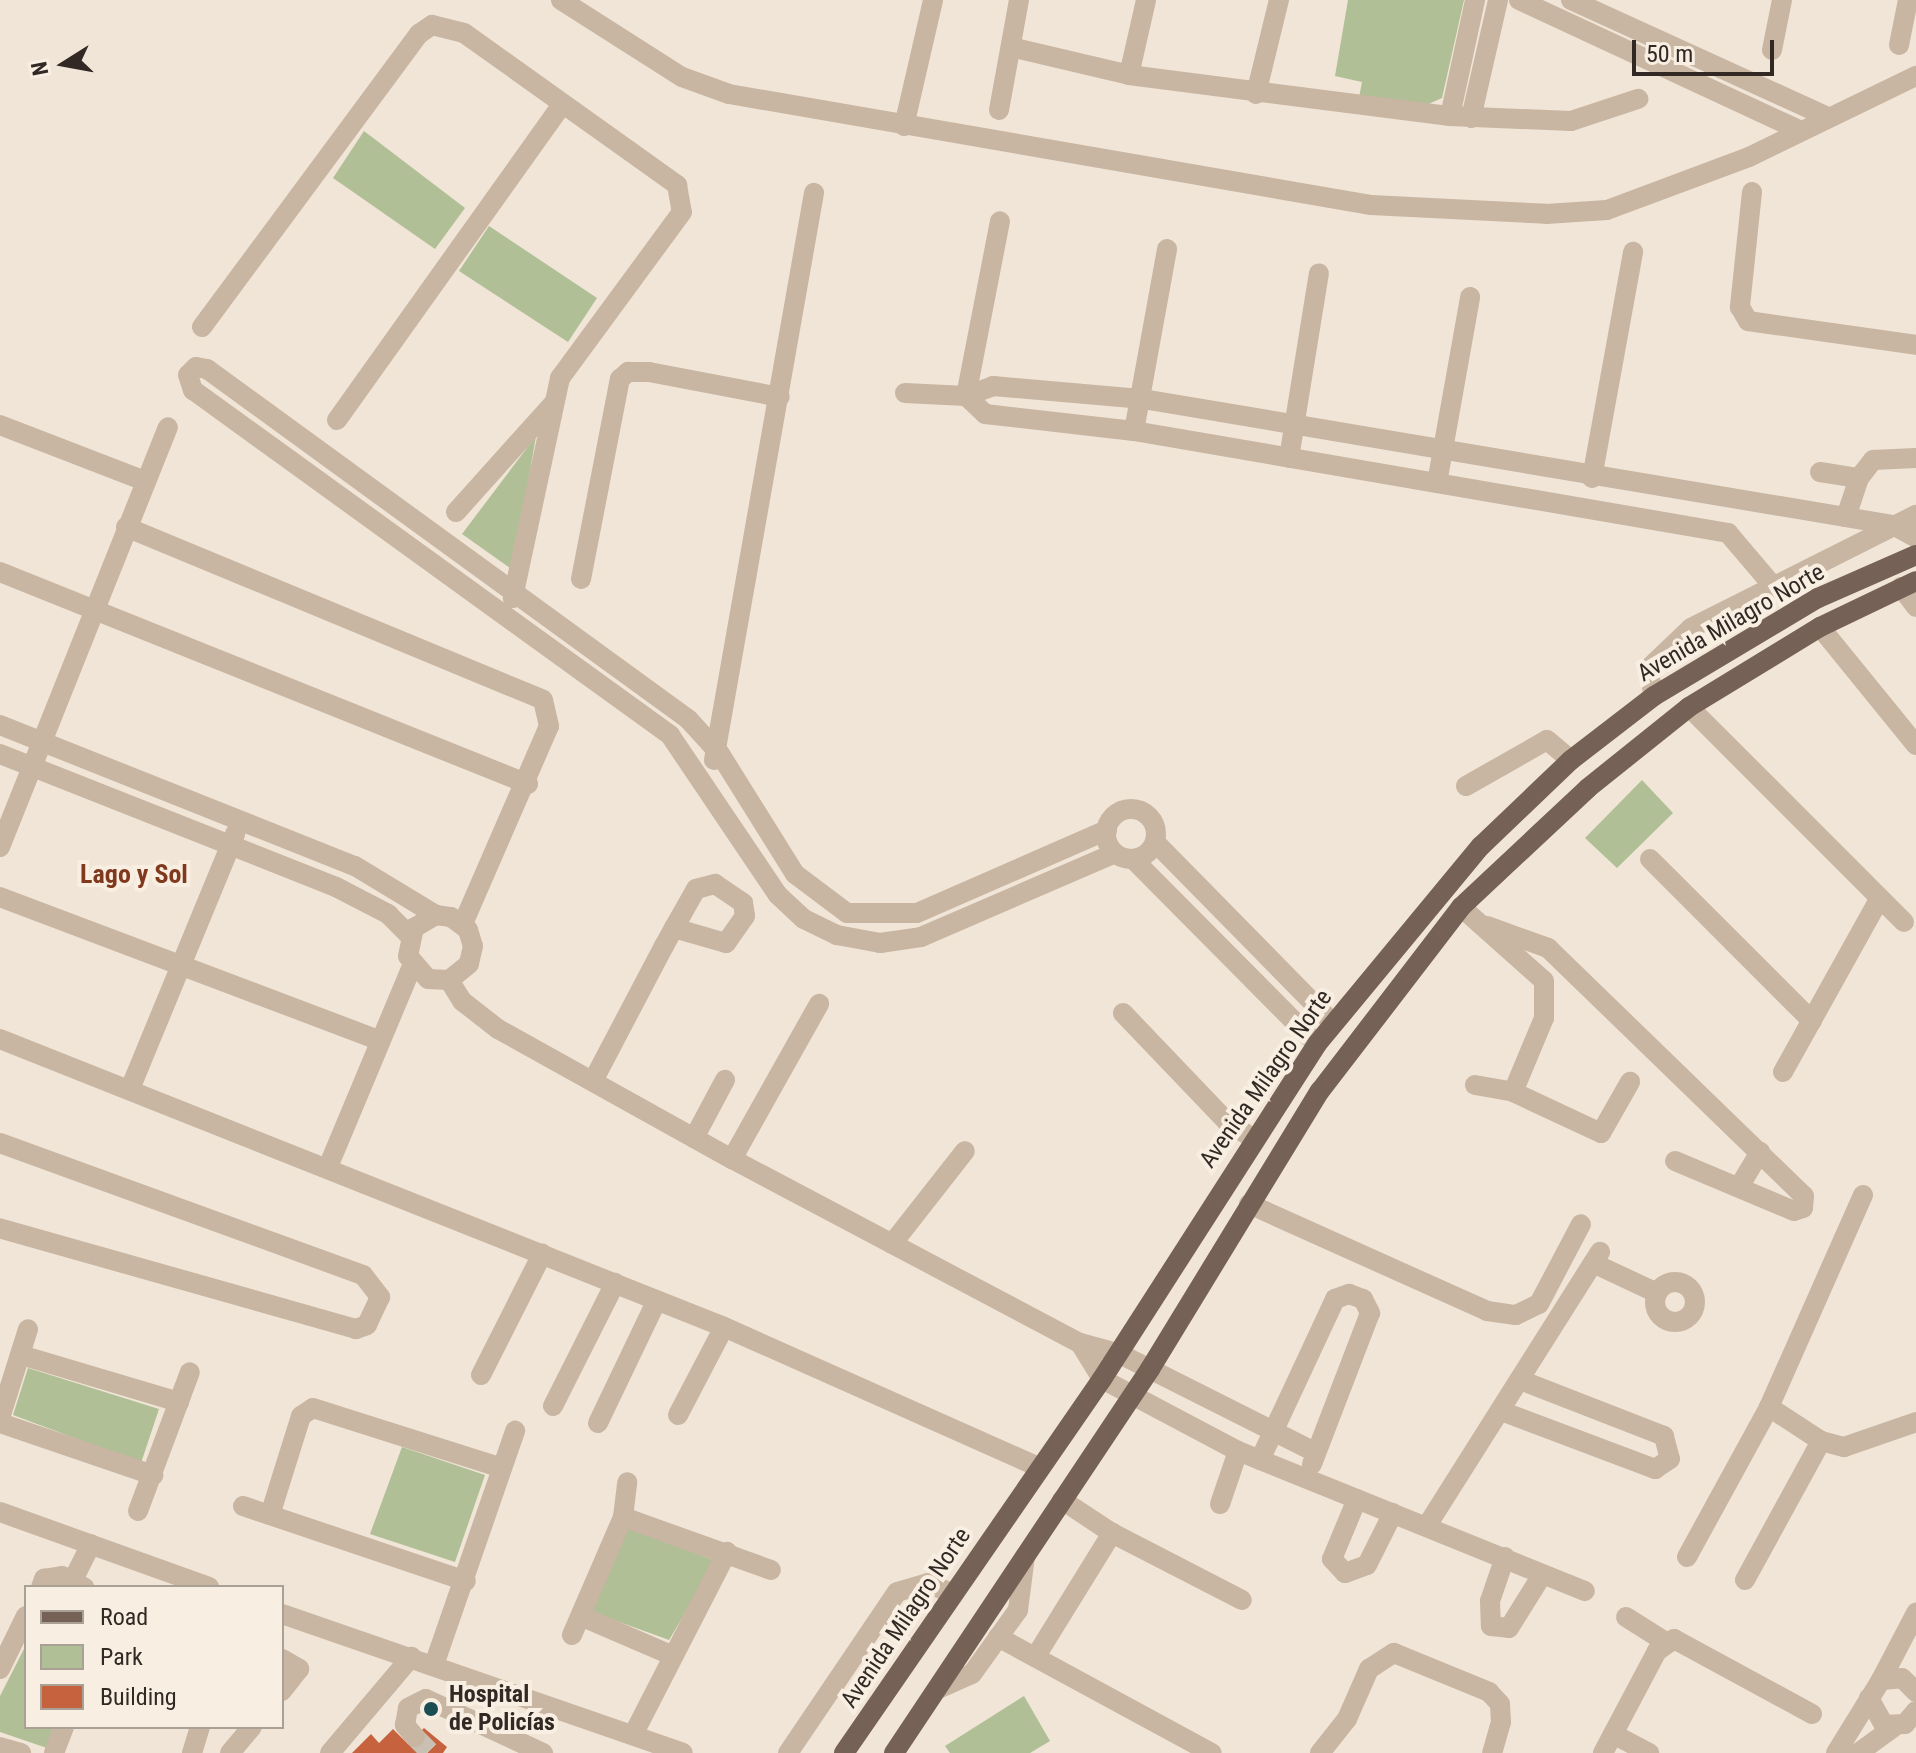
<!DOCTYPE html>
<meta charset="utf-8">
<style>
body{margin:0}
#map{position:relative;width:1916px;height:1753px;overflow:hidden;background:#f0e5d6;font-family:"Roboto Condensed",sans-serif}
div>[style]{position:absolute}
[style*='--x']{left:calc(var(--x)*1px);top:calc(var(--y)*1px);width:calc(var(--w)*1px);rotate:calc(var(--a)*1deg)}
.green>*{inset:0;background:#b0bf96}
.building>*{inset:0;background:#c6633e}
.minor-tunnel>*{height:20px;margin-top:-10px;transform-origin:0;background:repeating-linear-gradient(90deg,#cabfb3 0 20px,transparent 0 30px)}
.minor>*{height:20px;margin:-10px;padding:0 10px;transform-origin:10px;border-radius:10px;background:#c8b5a2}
.minor>.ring{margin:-10px;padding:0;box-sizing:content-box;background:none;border:20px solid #c8b5a2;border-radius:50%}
.major>*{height:20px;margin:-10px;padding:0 10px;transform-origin:10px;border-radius:10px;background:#756155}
.dots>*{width:22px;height:22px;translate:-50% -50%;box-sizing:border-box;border:4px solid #f8efe2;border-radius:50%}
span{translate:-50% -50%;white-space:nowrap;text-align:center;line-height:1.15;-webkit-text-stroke:8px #f8efe2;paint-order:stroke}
.street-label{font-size:24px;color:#322925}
.poi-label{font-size:24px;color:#322925;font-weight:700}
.left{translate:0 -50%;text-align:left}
.neighbourhood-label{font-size:26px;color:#81391e;font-weight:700}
.legend{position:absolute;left:24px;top:1585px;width:260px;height:144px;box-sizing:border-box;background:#f8efe2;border:2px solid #a9a096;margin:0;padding:10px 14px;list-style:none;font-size:24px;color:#322925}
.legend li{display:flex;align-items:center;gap:16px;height:40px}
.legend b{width:40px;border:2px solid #a9a096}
.north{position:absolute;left:24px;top:24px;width:80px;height:80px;-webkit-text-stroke:6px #f8efe2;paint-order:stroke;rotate:259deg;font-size:22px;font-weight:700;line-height:32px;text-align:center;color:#322925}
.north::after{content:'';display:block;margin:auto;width:28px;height:36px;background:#322925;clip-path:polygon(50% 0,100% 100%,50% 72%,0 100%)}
.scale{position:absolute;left:1632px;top:40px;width:142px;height:36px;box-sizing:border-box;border:4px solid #322925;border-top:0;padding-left:10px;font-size:24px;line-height:28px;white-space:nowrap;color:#322925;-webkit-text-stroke:6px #f8efe2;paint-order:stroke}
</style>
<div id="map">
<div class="green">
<div style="clip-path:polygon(1348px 0,1464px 0,1442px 98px,1426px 105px,1359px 98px,1362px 82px,1335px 76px)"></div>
<div style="clip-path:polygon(364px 131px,465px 208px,435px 249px,333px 178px)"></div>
<div style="clip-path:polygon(489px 226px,597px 298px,568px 342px,459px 271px)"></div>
<div style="clip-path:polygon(536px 436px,513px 570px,462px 534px)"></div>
<div style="clip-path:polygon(1642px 780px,1673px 813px,1617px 868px,1585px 838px)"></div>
<div style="clip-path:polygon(28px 1368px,159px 1409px,141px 1463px,13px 1415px)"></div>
<div style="clip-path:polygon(402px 1447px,485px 1475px,455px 1562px,370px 1534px)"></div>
<div style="clip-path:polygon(627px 1527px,716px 1561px,669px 1640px,592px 1612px)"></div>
<div style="clip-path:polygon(26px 1645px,26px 1727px,53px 1727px,47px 1748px,0 1732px,0 1696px)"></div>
<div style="clip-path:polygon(1024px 1696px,1050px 1741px,1030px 1753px,950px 1753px,945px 1746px)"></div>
</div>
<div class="building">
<div style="clip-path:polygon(424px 1728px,447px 1747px,443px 1753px,352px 1753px,371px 1734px,379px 1743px,393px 1729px,408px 1744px)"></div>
</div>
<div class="minor-tunnel">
<div style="--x:415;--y:1737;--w:23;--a:45"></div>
</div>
<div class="minor">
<div style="--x:561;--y:0;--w:143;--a:32.5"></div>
<div style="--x:682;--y:77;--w:50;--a:19.9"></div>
<div style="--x:729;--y:94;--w:652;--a:9.81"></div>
<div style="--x:1371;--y:205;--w:175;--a:2.9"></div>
<div style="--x:1546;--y:214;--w:61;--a:-3.8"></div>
<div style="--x:1607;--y:210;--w:152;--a:-20.5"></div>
<div style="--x:1749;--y:157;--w:186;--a:-25.9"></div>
<div style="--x:1519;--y:0;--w:309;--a:24.9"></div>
<div style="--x:1571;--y:0;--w:280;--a:24.5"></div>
<div style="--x:1899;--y:45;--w:46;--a:-78.7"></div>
<div style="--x:1011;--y:47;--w:121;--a:13.3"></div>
<div style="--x:1129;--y:75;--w:324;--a:7.3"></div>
<div style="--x:1450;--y:116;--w:121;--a:2.4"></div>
<div style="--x:1571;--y:121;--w:71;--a:-18.2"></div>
<div style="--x:1772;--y:50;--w:51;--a:-78.7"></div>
<div style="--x:1129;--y:75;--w:77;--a:-77.2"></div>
<div style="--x:1256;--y:94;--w:97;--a:-76.3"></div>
<div style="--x:999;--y:110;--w:112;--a:-79.7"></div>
<div style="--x:1450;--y:116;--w:119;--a:-77.8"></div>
<div style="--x:1471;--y:118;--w:121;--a:-77.1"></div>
<div style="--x:904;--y:126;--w:129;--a:-77"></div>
<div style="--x:1752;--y:192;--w:116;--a:96"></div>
<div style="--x:1740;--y:307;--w:16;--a:60"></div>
<div style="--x:1748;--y:321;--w:170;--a:8.1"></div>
<div style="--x:202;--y:327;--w:365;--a:-53.5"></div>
<div style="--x:419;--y:34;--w:16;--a:-35"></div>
<div style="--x:432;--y:25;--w:33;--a:14"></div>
<div style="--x:464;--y:33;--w:262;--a:35.5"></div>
<div style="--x:677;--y:185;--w:27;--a:80"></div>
<div style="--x:682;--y:212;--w:206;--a:126.3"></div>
<div style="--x:560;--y:378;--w:225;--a:102.1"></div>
<div style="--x:905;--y:393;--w:61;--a:2.8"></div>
<div style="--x:966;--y:396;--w:29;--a:-20"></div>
<div style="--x:993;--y:386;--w:151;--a:5"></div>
<div style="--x:1143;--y:399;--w:761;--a:9.54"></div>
<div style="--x:1893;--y:525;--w:26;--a:29"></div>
<div style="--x:966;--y:396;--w:26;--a:43"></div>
<div style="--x:985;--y:414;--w:150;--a:6.5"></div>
<div style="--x:1134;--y:431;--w:603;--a:9.74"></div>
<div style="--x:1728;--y:533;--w:70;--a:49.7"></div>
<div style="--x:966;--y:396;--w:178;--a:-79"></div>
<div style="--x:337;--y:420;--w:384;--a:-54.5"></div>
<div style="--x:0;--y:425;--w:155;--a:21.1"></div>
<div style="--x:1134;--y:431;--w:185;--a:-79.7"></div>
<div style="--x:1289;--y:458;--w:187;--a:-80.8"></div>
<div style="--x:1820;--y:472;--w:39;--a:9"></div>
<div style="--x:1592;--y:478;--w:230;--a:-79.7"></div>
<div style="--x:1437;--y:483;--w:189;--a:-79.9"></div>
<div style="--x:456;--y:512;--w:145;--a:-48.1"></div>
<div style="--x:1846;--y:517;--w:41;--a:-71.6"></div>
<div style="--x:1859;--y:478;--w:23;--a:-52"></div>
<div style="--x:1873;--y:460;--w:43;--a:-2.7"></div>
<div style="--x:126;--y:527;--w:451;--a:22.5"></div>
<div style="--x:543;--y:700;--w:27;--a:77"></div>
<div style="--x:549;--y:726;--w:216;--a:113.5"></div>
<div style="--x:0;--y:572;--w:569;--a:21.88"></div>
<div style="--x:581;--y:579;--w:204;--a:-79"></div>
<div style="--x:620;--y:379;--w:11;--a:-41"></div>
<div style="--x:628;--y:372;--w:21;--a:0"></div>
<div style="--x:649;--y:372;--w:133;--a:10.8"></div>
<div style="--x:1901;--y:587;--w:25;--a:53"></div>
<div style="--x:1820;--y:627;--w:152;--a:50.9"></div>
<div style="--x:1654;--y:696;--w:28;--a:-103"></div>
<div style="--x:1648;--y:669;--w:59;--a:-43.6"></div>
<div style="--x:1691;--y:628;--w:252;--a:-26.7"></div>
<div style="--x:1689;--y:707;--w:304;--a:45"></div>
<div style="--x:0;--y:725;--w:382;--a:21.7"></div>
<div style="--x:355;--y:866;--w:95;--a:31.2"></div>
<div style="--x:436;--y:915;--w:15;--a:8"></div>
<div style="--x:451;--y:917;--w:21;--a:37"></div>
<div style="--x:468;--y:930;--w:17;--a:73"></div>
<div style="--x:473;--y:946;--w:18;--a:103"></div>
<div style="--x:469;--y:964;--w:26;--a:141"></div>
<div style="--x:449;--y:980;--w:21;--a:-177"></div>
<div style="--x:428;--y:979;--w:30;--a:-131"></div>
<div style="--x:408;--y:956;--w:29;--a:-78"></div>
<div style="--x:414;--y:928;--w:26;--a:-31"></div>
<div style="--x:0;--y:754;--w:361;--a:21.6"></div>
<div style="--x:336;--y:887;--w:59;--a:27.4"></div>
<div style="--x:388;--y:914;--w:30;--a:45"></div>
<div style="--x:714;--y:760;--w:576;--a:-80"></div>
<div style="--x:1466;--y:786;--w:93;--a:-29.6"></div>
<div style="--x:1547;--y:740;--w:31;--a:40"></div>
<div class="ring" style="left:1106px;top:809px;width:30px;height:30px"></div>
<div style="--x:1107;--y:830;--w:207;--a:156.4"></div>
<div style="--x:917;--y:913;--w:70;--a:180"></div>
<div style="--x:847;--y:913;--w:65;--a:-143.1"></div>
<div style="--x:795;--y:874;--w:142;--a:-122"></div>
<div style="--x:720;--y:754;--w:47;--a:-132.4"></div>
<div style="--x:688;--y:719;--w:595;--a:-143.96"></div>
<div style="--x:207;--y:369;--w:11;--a:-170"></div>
<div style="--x:196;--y:367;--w:11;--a:135"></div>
<div style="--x:188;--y:375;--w:16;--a:72"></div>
<div style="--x:193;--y:390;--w:589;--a:35.88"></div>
<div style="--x:670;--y:735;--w:193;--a:56"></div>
<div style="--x:778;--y:895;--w:35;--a:43"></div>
<div style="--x:804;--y:919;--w:37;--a:26"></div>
<div style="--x:837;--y:935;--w:44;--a:10.5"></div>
<div style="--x:880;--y:943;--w:41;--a:-8.3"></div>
<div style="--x:921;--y:937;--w:211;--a:-23.4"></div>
<div style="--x:1155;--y:842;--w:254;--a:45.5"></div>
<div style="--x:0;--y:847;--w:452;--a:-68.2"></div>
<div style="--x:1133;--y:859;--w:261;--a:45.2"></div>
<div style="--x:1650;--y:859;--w:229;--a:45"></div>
<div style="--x:0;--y:897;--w:404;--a:20.7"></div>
<div style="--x:1461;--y:907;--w:111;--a:41.7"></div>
<div style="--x:1544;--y:981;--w:37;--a:90"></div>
<div style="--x:1544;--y:1018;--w:80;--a:112.7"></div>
<div style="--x:1513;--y:1092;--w:97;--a:25"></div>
<div style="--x:1601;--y:1133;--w:59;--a:-60.4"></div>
<div style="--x:1487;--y:926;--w:65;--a:19.8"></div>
<div style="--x:1548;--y:948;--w:356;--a:44.1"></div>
<div style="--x:1804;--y:1196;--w:12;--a:95"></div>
<div style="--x:1803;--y:1208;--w:9;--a:162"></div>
<div style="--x:1794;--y:1211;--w:129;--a:-157.2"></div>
<div style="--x:449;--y:980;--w:25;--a:58"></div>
<div style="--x:462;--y:1001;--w:46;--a:37.9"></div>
<div style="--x:498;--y:1029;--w:268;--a:29.1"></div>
<div style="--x:732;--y:1159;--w:394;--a:27.9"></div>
<div style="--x:1080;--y:1343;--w:39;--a:15"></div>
<div style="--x:1118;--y:1353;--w:220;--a:26.7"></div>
<div style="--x:1123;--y:1013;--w:151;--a:46.3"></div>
<div style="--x:1227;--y:1122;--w:32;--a:32"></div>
<div style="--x:0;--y:1039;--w:779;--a:21.69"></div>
<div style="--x:724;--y:1327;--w:344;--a:24"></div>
<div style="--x:1783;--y:1072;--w:199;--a:-60.9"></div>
<div style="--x:593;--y:1081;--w:153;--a:-62.3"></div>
<div style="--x:664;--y:946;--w:21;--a:-61"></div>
<div style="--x:674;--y:928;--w:45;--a:-60.6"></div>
<div style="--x:696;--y:889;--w:20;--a:-15"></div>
<div style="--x:715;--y:884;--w:34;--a:34"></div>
<div style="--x:743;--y:903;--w:13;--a:81"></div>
<div style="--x:745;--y:916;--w:33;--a:125"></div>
<div style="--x:726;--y:943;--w:54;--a:-163.9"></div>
<div style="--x:1475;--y:1085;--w:39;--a:10"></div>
<div style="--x:130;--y:1089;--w:276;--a:-67.6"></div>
<div style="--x:694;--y:1138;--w:66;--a:-61.9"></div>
<div style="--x:0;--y:1143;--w:386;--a:20"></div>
<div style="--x:363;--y:1275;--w:28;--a:52"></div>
<div style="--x:380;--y:1297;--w:31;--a:115"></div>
<div style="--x:367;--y:1325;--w:12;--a:160"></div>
<div style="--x:356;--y:1329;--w:370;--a:-164.2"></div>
<div style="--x:732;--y:1159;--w:178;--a:-60.7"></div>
<div style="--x:328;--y:1167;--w:218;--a:-67.3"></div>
<div style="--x:1739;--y:1187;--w:41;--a:-59"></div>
<div style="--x:1863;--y:1195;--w:232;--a:113.9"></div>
<div style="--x:1769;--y:1407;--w:62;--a:33.2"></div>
<div style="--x:1821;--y:1441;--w:24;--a:15"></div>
<div style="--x:1844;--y:1447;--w:76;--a:-19.1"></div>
<div style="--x:1249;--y:1204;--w:261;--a:24.2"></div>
<div style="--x:1487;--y:1311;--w:29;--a:8"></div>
<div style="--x:1516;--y:1315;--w:25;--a:-26"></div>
<div style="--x:1539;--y:1304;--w:90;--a:-62.3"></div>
<div style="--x:892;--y:1244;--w:118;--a:-51.9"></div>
<div style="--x:1593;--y:1263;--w:71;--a:25.1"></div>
<div class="ring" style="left:1655px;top:1282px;width:20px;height:20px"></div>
<div style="--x:1080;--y:1343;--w:42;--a:58.6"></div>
<div style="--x:1102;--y:1379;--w:154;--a:27.9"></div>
<div style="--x:1238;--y:1451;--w:374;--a:22"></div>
<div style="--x:21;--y:1355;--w:165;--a:16.6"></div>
<div style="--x:481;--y:1375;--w:136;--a:-63.2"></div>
<div style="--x:553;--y:1406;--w:138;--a:-63.2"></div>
<div style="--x:1501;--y:1411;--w:165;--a:20.6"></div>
<div style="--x:1655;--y:1469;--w:18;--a:-34"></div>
<div style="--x:1670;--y:1459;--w:24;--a:-105"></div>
<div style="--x:1664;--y:1436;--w:155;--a:-158.7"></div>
<div style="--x:678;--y:1415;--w:99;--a:-62.4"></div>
<div style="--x:0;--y:1418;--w:93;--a:-72.5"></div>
<div style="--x:0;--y:1423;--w:162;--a:18.8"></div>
<div style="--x:598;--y:1423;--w:136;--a:-64.4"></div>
<div style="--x:1260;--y:1460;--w:178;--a:-65"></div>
<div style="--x:1335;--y:1299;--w:15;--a:-20"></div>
<div style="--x:1349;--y:1294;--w:15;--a:20"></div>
<div style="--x:1363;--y:1299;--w:16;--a:63"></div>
<div style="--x:1370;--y:1313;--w:162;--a:111"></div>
<div style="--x:1357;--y:1499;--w:65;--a:112.6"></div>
<div style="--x:1332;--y:1559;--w:19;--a:47"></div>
<div style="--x:1345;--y:1573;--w:23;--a:-20"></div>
<div style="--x:1367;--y:1565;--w:58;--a:-63.4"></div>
<div style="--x:1062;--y:1500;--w:60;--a:33.4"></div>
<div style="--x:1220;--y:1504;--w:56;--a:-71.2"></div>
<div style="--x:243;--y:1506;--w:235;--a:18.6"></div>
<div style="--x:138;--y:1511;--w:148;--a:-69.5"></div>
<div style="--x:0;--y:1512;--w:222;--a:19.7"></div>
<div style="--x:270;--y:1515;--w:104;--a:-72.6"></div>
<div style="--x:301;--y:1416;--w:14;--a:-34"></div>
<div style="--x:313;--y:1408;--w:198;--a:17.6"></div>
<div style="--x:623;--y:1517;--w:157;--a:19.7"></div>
<div style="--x:1428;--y:1524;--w:322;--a:-57.7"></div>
<div style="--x:1505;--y:1557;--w:46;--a:108.8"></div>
<div style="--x:1490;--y:1601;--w:25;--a:88"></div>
<div style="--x:1491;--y:1626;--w:18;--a:6"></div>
<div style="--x:1509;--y:1628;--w:62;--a:-58.1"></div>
<div style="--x:1687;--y:1557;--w:171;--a:-61.3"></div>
<div style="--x:73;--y:1580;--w:40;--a:-63.4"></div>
<div style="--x:1745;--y:1580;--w:158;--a:-61.3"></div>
<div style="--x:41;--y:1587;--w:9;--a:-69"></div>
<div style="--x:44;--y:1579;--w:18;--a:-9"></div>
<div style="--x:62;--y:1576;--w:25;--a:27"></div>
<div style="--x:282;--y:1614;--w:424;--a:19.1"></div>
<div style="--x:583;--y:1617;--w:98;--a:23.4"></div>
<div style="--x:1626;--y:1617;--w:45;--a:32.3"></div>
<div style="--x:572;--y:1635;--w:129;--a:-66.6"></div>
<div style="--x:623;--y:1517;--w:35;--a:-83"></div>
<div style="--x:998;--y:1637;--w:243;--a:28.5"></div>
<div style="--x:1036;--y:1656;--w:145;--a:-58.3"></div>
<div style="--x:1112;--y:1533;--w:146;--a:27.3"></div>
<div style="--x:282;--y:1659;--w:20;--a:30"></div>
<div style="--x:299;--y:1669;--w:28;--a:128"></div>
<div style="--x:434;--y:1665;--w:248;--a:-70.9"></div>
<div style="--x:0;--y:1669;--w:59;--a:-63.9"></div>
<div style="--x:1881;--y:1680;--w:76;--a:-62.4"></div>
<div style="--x:940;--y:1688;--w:35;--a:-24"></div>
<div style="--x:972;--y:1674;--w:79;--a:-54.3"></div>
<div style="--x:1018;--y:1610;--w:54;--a:-82.6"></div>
<div style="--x:1869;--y:1698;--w:31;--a:61"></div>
<div style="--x:1884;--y:1725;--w:21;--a:-3"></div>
<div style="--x:1905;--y:1724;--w:17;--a:-50"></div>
<div style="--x:1613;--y:1734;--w:41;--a:27.8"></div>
<div style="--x:633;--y:1735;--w:206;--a:-62.8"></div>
<div style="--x:415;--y:1737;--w:16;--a:-130"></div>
<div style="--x:405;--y:1725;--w:17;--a:-80"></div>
<div style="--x:408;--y:1708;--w:20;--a:-27"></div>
<div style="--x:426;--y:1699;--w:129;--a:24.8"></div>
<div style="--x:0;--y:1747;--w:22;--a:16"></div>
<div style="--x:54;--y:1753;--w:28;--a:-69"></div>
<div style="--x:192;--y:1753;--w:27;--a:-73"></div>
<div style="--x:230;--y:1753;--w:34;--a:-50"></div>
<div style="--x:330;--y:1753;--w:126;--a:-49.8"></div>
<div style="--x:788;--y:1753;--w:194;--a:-55.9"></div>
<div style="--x:897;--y:1592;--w:32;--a:-16"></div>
<div style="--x:928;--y:1583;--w:27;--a:24"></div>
<div style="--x:1320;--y:1753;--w:43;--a:-51.5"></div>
<div style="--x:1347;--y:1719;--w:55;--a:-66.3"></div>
<div style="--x:1369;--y:1669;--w:30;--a:-33"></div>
<div style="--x:1394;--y:1653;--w:103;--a:22.3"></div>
<div style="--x:1489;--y:1692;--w:16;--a:47"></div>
<div style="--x:1500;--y:1704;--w:18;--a:87"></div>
<div style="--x:1501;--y:1722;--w:32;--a:106"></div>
<div style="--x:1603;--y:1753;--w:115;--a:-62.1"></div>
<div style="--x:1657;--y:1651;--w:21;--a:-35"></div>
<div style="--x:1674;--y:1639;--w:157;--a:28.5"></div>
<div style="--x:1836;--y:1753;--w:86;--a:-58.3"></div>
<div style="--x:1881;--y:1680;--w:21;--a:-5"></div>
<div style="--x:1902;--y:1678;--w:20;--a:45"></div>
<div style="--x:1858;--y:1753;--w:44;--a:-35.8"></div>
</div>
<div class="major">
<div style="--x:844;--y:1753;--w:454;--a:-55.4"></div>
<div style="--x:1102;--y:1379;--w:398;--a:-57.3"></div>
<div style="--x:1317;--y:1044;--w:257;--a:-50.4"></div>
<div style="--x:1481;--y:846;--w:124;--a:-43.7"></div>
<div style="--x:1571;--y:760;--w:105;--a:-37.6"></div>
<div style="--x:1654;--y:696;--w:191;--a:-30.9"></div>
<div style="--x:1818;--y:598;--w:107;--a:-23.7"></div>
<div style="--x:894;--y:1753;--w:462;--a:-56.3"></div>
<div style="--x:1150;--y:1369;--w:326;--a:-58.6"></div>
<div style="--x:1320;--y:1091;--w:232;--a:-52.5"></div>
<div style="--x:1461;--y:907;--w:174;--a:-43.1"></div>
<div style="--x:1588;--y:788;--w:129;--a:-38.7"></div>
<div style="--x:1689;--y:707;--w:153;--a:-31.4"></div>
<div style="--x:1820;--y:627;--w:106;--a:-25.6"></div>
</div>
<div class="dots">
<div style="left:431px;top:1709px;background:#1b4e53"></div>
</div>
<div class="street-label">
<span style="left:1731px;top:623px;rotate:-30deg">Avenida Milagro Norte</span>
<span style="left:1266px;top:1079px;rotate:-55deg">Avenida Milagro Norte</span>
<span style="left:906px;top:1618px;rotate:-56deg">Avenida Milagro Norte</span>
</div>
<div class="poi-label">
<span class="left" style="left:449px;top:1709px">Hospital<br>de Policías</span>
</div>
<div class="neighbourhood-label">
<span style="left:134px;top:875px">Lago y Sol</span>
</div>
<ul class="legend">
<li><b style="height:10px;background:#756155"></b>Road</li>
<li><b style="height:22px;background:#b0bf96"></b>Park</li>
<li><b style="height:22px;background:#c6633e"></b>Building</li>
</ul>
<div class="north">N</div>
<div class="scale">50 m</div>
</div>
